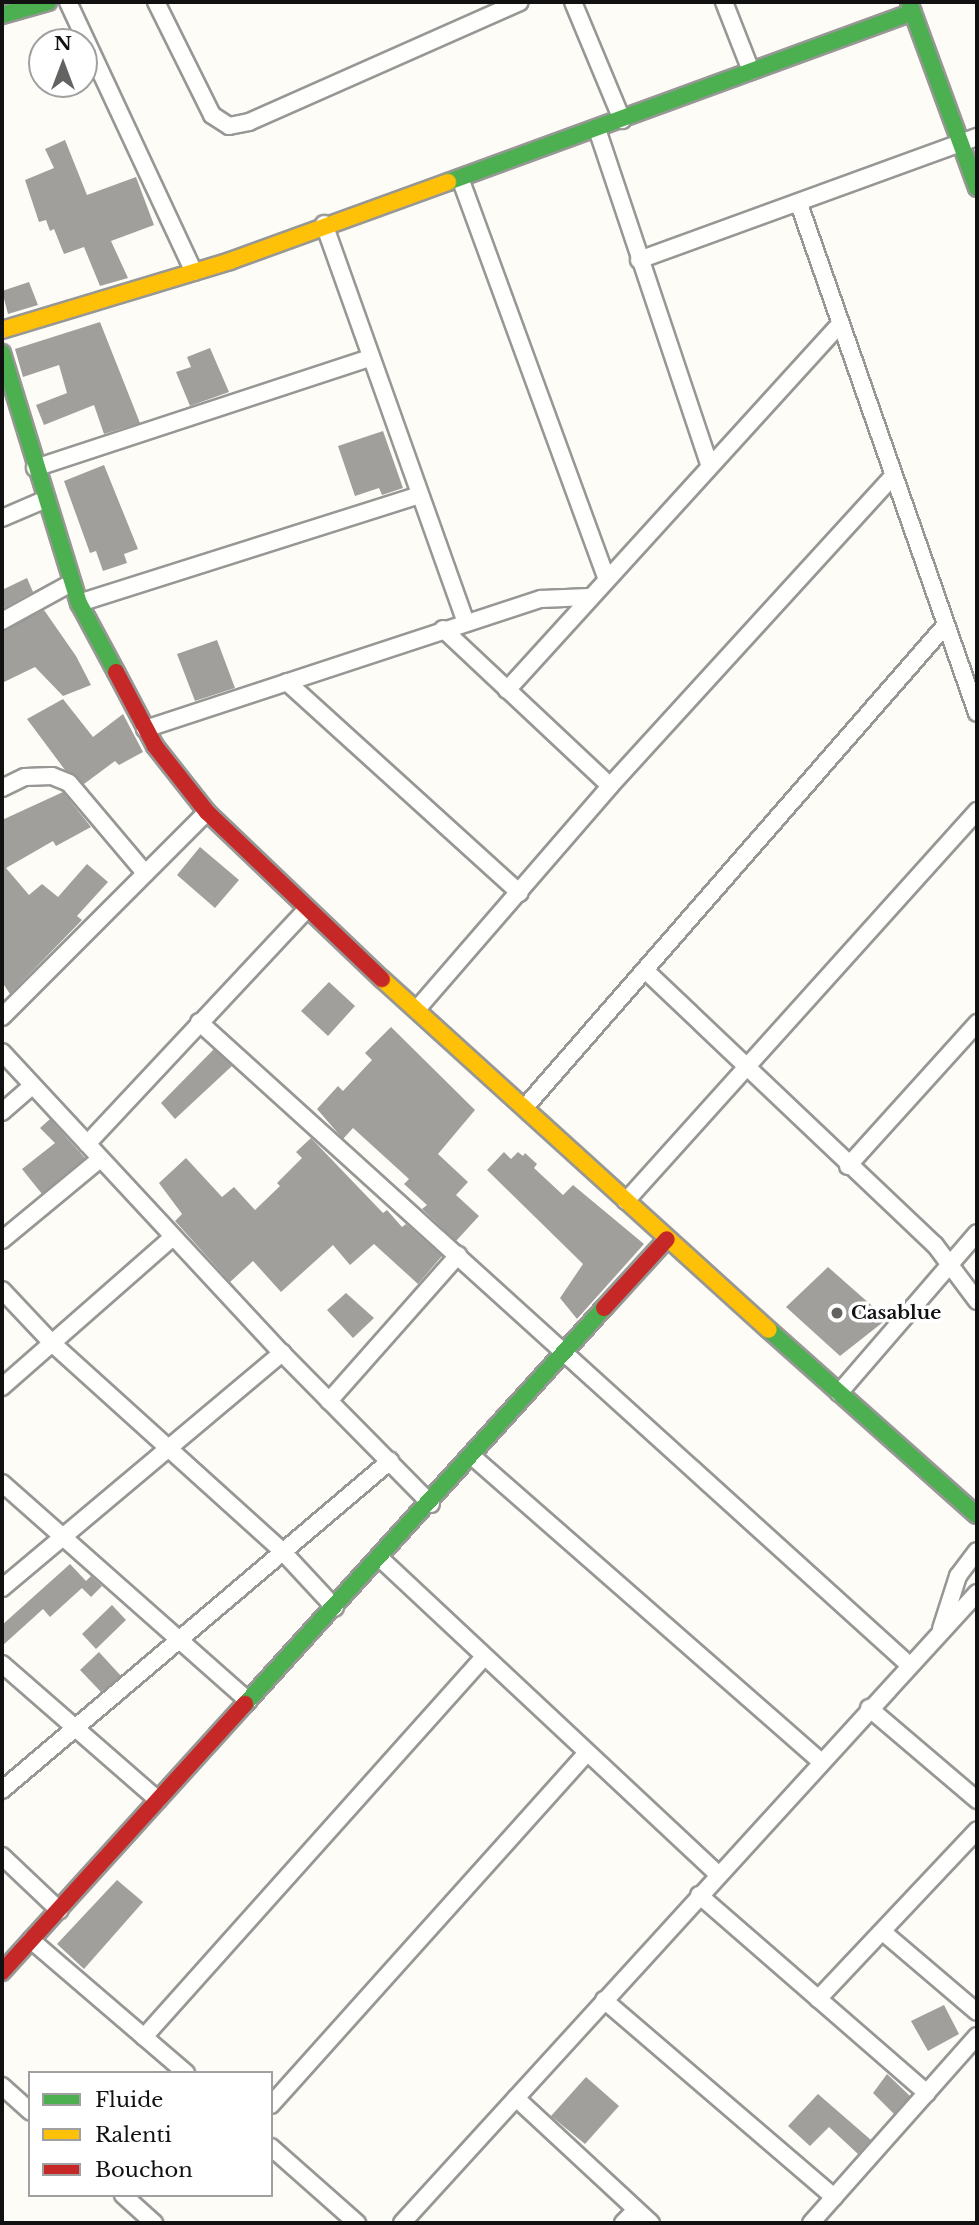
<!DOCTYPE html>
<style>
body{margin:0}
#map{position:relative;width:979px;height:2225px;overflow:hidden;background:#fdfcf7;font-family:"Libre Baskerville",serif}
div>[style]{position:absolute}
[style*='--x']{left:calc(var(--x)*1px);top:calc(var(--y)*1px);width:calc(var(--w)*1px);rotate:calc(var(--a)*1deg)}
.building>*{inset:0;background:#a19f9c}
.roads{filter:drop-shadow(2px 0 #979795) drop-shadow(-2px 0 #979795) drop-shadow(0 2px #979795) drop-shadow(0 -2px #979795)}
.street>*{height:16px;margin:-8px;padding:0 8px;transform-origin:8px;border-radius:8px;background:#fffffe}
.fast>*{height:16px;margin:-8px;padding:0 8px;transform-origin:8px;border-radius:8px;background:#4caf50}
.slow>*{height:16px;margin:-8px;padding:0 8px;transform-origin:8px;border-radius:8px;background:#ffc107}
.jam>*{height:16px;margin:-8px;padding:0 8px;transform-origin:8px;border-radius:8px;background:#c62828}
.dots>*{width:19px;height:19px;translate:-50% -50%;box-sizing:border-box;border:4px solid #fff;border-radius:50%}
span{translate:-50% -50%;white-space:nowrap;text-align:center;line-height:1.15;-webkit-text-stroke:7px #fff;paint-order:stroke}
.poi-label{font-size:19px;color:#111;font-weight:700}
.left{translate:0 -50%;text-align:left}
.frame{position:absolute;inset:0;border:4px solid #111;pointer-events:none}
.legend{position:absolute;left:28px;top:2071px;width:245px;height:126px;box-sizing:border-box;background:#fff;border:2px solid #a0a0a0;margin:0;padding:9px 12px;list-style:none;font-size:21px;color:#111}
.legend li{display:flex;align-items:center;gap:14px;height:35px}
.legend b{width:35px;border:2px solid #a0a0a0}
.north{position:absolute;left:28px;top:28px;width:70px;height:70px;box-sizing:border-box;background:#fff;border:2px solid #a0a0a0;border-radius:50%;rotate:0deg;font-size:19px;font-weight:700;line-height:28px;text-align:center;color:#111}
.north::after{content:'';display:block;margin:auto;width:24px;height:32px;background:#646362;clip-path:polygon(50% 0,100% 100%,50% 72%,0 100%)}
</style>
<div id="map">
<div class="building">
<div style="clip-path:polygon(65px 140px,87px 195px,136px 177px,154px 225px,111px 241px,128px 278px,100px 286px,84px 247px,64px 254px,54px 229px,50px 231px,46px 220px,39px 222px,25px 180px,54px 168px,45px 149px)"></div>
<div style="clip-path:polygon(29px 282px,38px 305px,8px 314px,2px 291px)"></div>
<div style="clip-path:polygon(100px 322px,140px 423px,104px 434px,94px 405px,44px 425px,36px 405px,67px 393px,59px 365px,23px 377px,15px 349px)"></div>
<div style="clip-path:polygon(210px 348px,229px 392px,190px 406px,176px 372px,191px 367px,187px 357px)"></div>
<div style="clip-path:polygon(383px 431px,403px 488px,382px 495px,379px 488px,355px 496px,338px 446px)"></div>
<div style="clip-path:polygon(104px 465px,138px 549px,124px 554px,127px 563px,103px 571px,96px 551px,90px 553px,64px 481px)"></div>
<div style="clip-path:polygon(27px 578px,33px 592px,2px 609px,2px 590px)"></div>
<div style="clip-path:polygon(44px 610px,76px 656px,91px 685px,63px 696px,35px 667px,2px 683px,2px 631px)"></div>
<div style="clip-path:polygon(217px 640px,235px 688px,195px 701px,177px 654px)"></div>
<div style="clip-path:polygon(63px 699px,93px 737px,123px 714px,143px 752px,119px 765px,115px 761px,84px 784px,65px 770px,27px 719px)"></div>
<div style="clip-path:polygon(63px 792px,91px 827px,56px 846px,53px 841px,6px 868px,29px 895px,42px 884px,58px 897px,87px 864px,108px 882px,77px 916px,82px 920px,10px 994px,2px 982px,2px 820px)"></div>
<div style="clip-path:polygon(200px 847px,239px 880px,215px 908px,177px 875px)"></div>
<div style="clip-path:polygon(329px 982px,355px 1006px,328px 1036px,301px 1011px)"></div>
<div style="clip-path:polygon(391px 1027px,475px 1110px,438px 1154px,468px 1182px,456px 1195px,479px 1216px,456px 1241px,422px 1209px,427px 1205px,404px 1184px,409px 1179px,353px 1128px,343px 1139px,317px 1109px,338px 1086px,343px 1091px,372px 1060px,365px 1053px)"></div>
<div style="clip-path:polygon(214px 1049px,232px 1066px,175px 1119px,161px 1103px)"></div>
<div style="clip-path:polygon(50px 1119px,85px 1158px,42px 1194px,22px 1169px,55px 1143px,40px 1128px)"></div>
<div style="clip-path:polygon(311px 1138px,383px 1213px,387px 1210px,402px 1227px,406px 1224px,442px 1256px,418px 1284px,374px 1244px,350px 1265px,333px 1245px,281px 1292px,253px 1261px,230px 1282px,175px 1221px,182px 1214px,159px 1183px,186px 1158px,222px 1197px,234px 1187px,255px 1210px,280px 1186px,277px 1183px,302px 1158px,296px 1152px)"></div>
<div style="clip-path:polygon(504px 1152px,511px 1159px,518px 1152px,523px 1156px,525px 1153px,537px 1164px,534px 1168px,563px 1195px,573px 1185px,644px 1244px,577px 1319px,560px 1298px,583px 1264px,487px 1170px)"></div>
<div style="clip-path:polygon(828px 1267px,887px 1319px,840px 1356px,786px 1307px)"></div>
<div style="clip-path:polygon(346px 1293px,374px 1318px,353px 1338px,327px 1310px)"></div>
<div style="clip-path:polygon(70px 1564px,86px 1581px,91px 1576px,102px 1586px,91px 1597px,82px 1588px,50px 1617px,43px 1609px,2px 1646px,2px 1625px)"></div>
<div style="clip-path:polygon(112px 1605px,126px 1620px,96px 1649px,82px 1634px)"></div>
<div style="clip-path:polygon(99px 1652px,121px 1676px,101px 1692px,80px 1670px)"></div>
<div style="clip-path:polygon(117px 1880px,143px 1902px,84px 1969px,57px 1944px)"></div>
<div style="clip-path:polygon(944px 2005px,959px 2034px,928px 2051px,911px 2021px)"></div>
<div style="clip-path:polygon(887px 2074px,910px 2096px,894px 2114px,873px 2093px)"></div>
<div style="clip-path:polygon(586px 2077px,619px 2106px,585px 2144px,551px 2116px)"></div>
<div style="clip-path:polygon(818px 2094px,871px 2140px,858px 2154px,829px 2127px,810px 2146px,788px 2126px)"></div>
</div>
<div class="roads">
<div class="street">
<div style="--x:68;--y:2;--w:298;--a:65"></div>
<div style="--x:156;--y:2;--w:126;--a:63.6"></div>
<div style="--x:212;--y:115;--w:20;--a:33"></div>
<div style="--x:229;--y:126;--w:20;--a:-11"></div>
<div style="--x:249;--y:122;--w:296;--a:-23.9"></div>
<div style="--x:573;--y:2;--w:128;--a:67.4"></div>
<div style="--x:724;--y:2;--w:74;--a:68.6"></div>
<div style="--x:597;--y:129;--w:355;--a:71.5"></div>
<div style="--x:460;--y:178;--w:427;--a:69.9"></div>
<div style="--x:799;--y:204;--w:539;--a:70.72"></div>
<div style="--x:324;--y:224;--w:421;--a:70.4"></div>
<div style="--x:639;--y:260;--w:360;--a:-20"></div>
<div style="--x:35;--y:468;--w:353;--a:-18.2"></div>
<div style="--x:2;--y:518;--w:46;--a:-23.2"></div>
<div style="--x:79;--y:603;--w:357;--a:-17.6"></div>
<div style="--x:2;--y:621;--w:79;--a:-28.8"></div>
<div style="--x:443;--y:629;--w:229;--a:43.2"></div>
<div style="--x:287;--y:682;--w:314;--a:42.2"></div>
<div style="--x:507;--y:690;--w:495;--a:-47.7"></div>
<div style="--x:145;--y:729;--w:417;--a:-18.2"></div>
<div style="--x:541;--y:599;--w:48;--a:-2.4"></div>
<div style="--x:2;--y:788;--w:25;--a:-26"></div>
<div style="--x:25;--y:777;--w:27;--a:-2"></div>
<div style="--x:52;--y:776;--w:18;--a:22"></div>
<div style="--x:69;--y:783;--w:118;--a:49.8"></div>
<div style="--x:645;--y:970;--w:400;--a:43.5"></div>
<div style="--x:935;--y:1245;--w:70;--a:53.1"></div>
<div style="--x:418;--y:1008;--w:294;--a:-49.1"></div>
<div style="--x:610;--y:786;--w:420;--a:-47.6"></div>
<div style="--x:2;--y:1017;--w:290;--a:-45"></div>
<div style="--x:199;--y:1022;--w:956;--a:42.16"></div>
<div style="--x:2;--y:1052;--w:411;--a:47.1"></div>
<div style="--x:282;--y:1353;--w:212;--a:45.4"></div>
<div style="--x:526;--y:1106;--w:636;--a:-48.89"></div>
<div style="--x:2;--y:1112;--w:40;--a:-41"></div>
<div style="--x:87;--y:1144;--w:320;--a:-46.9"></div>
<div style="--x:848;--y:1166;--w:193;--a:-47.9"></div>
<div style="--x:626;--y:1201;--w:525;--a:-48.01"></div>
<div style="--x:2;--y:1240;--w:127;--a:-39.6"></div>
<div style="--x:2;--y:1290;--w:73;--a:46.7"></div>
<div style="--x:52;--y:1343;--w:312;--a:42.1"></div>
<div style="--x:283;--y:1552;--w:76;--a:47.1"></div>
<div style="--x:2;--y:1387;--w:227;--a:-41.3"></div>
<div style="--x:839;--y:1393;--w:211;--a:-49.2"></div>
<div style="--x:329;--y:1401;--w:195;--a:-48.5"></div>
<div style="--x:473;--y:1457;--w:461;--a:41.2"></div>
<div style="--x:2;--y:1483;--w:329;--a:41.5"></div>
<div style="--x:381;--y:1559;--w:461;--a:43.1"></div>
<div style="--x:2;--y:1588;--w:366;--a:-40"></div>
<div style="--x:941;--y:1629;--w:56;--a:-72.2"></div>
<div style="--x:958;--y:1576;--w:31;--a:-53"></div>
<div style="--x:2;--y:1664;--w:207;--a:41.1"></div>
<div style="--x:869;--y:1708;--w:142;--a:40.4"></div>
<div style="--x:2;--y:1790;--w:509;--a:-40.3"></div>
<div style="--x:2;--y:1856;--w:79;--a:43.5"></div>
<div style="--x:699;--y:1895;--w:302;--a:41"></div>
<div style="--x:883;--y:1932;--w:123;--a:40.4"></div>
<div style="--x:31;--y:1940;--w:204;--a:40.6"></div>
<div style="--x:818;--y:1999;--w:232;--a:-46.7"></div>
<div style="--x:604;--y:2000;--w:303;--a:40.6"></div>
<div style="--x:144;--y:2037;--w:510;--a:-48.18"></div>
<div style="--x:2;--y:2086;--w:38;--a:42"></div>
<div style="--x:516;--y:2098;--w:184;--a:42.8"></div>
<div style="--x:271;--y:2105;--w:473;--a:-48.1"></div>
<div style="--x:271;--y:2147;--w:115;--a:41.5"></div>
<div style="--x:123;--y:2195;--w:42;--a:42.1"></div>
<div style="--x:402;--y:2223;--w:853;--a:-47.61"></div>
<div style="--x:623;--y:2223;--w:18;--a:-45"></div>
<div style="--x:811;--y:2223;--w:250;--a:-48.4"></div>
</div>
<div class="fast">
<div style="--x:909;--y:2;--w:198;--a:69.9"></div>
<div style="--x:2;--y:15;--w:48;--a:-15.8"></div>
<div style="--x:448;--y:182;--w:495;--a:-20.1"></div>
<div style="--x:2;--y:353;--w:262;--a:72.9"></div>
<div style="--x:79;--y:603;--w:78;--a:61.8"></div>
<div style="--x:769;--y:1330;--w:278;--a:41.7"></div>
<div style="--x:245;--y:1704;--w:535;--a:-47.81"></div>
</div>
<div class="slow">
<div style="--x:2;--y:330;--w:238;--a:-16.8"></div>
<div style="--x:230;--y:261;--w:232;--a:-19.9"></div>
<div style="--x:382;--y:979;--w:522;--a:42.21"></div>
</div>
<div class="jam">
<div style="--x:116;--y:672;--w:84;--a:62.2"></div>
<div style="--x:155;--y:746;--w:84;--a:51.8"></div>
<div style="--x:207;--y:812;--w:242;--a:43.7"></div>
<div style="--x:604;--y:1308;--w:93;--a:-47.6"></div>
<div style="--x:2;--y:1972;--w:362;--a:-47.8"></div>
</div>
</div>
<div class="dots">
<div style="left:837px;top:1313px;background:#646362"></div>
</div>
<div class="poi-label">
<span class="left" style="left:851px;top:1313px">Casablue</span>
</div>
<div class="frame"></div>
<ul class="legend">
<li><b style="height:9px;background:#4caf50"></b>Fluide</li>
<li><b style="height:9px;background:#ffc107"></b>Ralenti</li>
<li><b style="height:9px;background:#c62828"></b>Bouchon</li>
</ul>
<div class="north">N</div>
</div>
